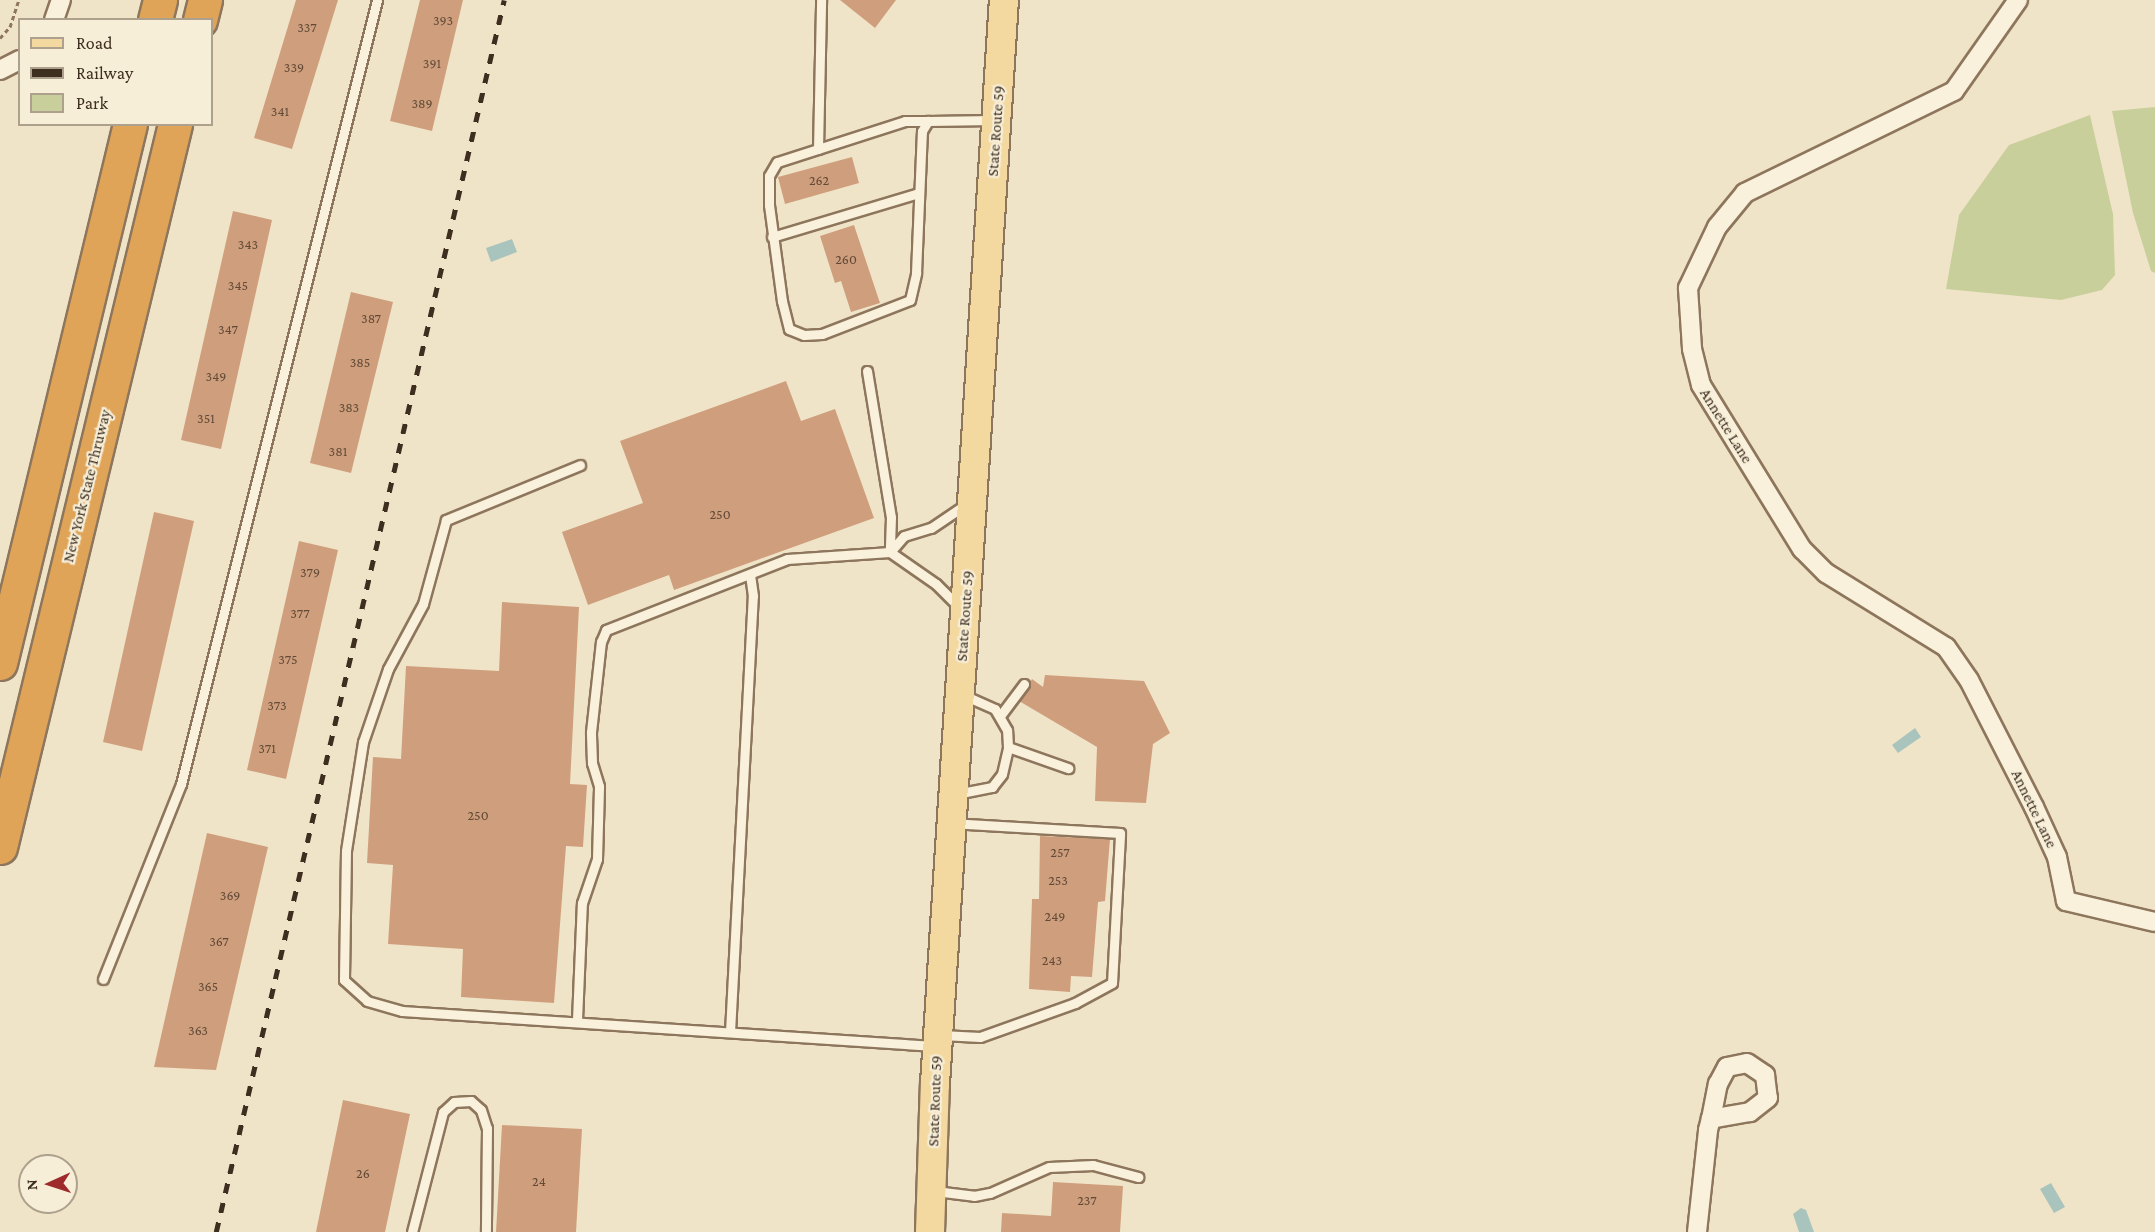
<!DOCTYPE html>
<style>
body{margin:0}
#map{position:relative;width:2155px;height:1232px;overflow:hidden;background:#f0e4c8;font-family:"Crimson Pro",serif}
div>[style]{position:absolute}
[style*='--x']{left:calc(var(--x)*1px);top:calc(var(--y)*1px);width:calc(var(--w)*1px);rotate:calc(var(--a)*1deg)}
.green>*{inset:0;background:#c9cf9b}
.water>*{inset:0;background:#a9c4bc}
.building>*{inset:0;background:#cf9f7d}
.path>*{height:3px;margin-top:-1.5px;transform-origin:0;background:repeating-linear-gradient(90deg,#8d765c 0 4.5px,transparent 0 7.5px)}
.roads{filter:drop-shadow(2px 0 #8d765c) drop-shadow(-2px 0 #8d765c) drop-shadow(0 2px #8d765c) drop-shadow(0 -2px #8d765c)}
.lane>*{height:9px;margin:-4.5px;padding:0 4.5px;transform-origin:4.5px;border-radius:4.5px;background:#faf1dc}
.street>*{height:18px;margin:-9px;padding:0 9px;transform-origin:9px;border-radius:9px;background:#faf1dc}
.primary>*{height:28px;margin:-14px;padding:0 14px;transform-origin:14px;border-radius:14px;background:#f3d9a0}
.highway>*{height:33px;margin:-16.5px;padding:0 16.5px;transform-origin:16.5px;border-radius:16.5px;background:#e0a458}
.rail>*{height:4.5px;margin-top:-2.25px;transform-origin:0;background:repeating-linear-gradient(90deg,#3d2e20 0 10px,transparent 0 20px)}
span{translate:-50% -50%;white-space:nowrap;text-align:center;line-height:1.15;-webkit-text-stroke:4.5px #f7eed8;paint-order:stroke}
.number-label{font-size:14px;color:#624a37}
.number-label span{-webkit-text-stroke-width:0}
.street-label{font-size:16px;color:#3d2e20}
.legend{position:absolute;left:18px;top:18px;width:195px;height:108px;box-sizing:border-box;background:#f7eed8;border:2px solid #ada18e;margin:0;padding:8px 10px;list-style:none;font-size:18px;color:#3d2e20}
.legend li{display:flex;align-items:center;gap:12px;height:30px}
.legend b{width:30px;border:2px solid #ada18e}
.north{position:absolute;left:18px;top:1154px;width:60px;height:60px;box-sizing:border-box;background:#f7eed8;border:2px solid #ada18e;border-radius:50%;rotate:267deg;font-size:16px;font-weight:700;line-height:24px;text-align:center;color:#3d2e20}
.north::after{content:'';display:block;margin:auto;width:21px;height:27px;background:#9e2a2b;clip-path:polygon(50% 0,100% 100%,50% 72%,0 100%)}
</style>
<div id="map">
<div class="green">
<div style="clip-path:polygon(2155px 107px,2155px 273px,2151px 271px,2133px 213px,2112px 111px)"></div>
<div style="clip-path:polygon(2090px 115px,2113px 214px,2115px 275px,2102px 290px,2061px 300px,1946px 289px,1959px 215px,2009px 145px)"></div>
</div>
<div class="water">
<div style="clip-path:polygon(512px 239px,517px 252px,491px 262px,486px 248px)"></div>
<div style="clip-path:polygon(1915px 728px,1921px 737px,1898px 753px,1892px 745px)"></div>
<div style="clip-path:polygon(2051px 1183px,2065px 1207px,2054px 1213px,2040px 1189px)"></div>
<div style="clip-path:polygon(1801px 1208px,1806px 1210px,1814px 1232px,1799px 1232px,1793px 1214px)"></div>
</div>
<div class="building">
<div style="clip-path:polygon(296px 0,338px 0,292px 149px,254px 138px)"></div>
<div style="clip-path:polygon(420px 0,463px 0,432px 131px,390px 121px)"></div>
<div style="clip-path:polygon(840px 0,896px 0,875px 28px)"></div>
<div style="clip-path:polygon(852px 157px,859px 183px,785px 204px,778px 177px)"></div>
<div style="clip-path:polygon(233px 211px,272px 220px,221px 449px,181px 440px)"></div>
<div style="clip-path:polygon(854px 225px,880px 303px,851px 312px,841px 281px,835px 283px,820px 236px)"></div>
<div style="clip-path:polygon(351px 292px,393px 302px,351px 473px,310px 463px)"></div>
<div style="clip-path:polygon(786px 381px,801px 421px,835px 409px,874px 518px,674px 590px,669px 575px,588px 605px,562px 532px,643px 503px,620px 441px)"></div>
<div style="clip-path:polygon(154px 512px,194px 521px,142px 751px,103px 742px)"></div>
<div style="clip-path:polygon(299px 541px,338px 550px,286px 779px,247px 770px)"></div>
<div style="clip-path:polygon(502px 602px,579px 607px,570px 784px,587px 785px,583px 847px,566px 846px,554px 1003px,461px 997px,463px 949px,388px 944px,393px 865px,367px 863px,373px 757px,401px 759px,406px 666px,499px 671px)"></div>
<div style="clip-path:polygon(1045px 675px,1144px 681px,1170px 733px,1153px 744px,1146px 803px,1095px 801px,1097px 747px,1019px 701px,1032px 679px,1043px 687px)"></div>
<div style="clip-path:polygon(207px 833px,268px 847px,216px 1070px,154px 1067px)"></div>
<div style="clip-path:polygon(1040px 836px,1110px 839px,1105px 901px,1098px 902px,1092px 977px,1071px 976px,1070px 992px,1029px 989px,1032px 899px,1039px 899px)"></div>
<div style="clip-path:polygon(343px 1100px,410px 1114px,385px 1232px,316px 1232px)"></div>
<div style="clip-path:polygon(502px 1125px,582px 1129px,576px 1232px,496px 1232px)"></div>
<div style="clip-path:polygon(1053px 1182px,1123px 1186px,1120px 1232px,1001px 1232px,1002px 1213px,1051px 1216px)"></div>
</div>
<div class="path">
<div style="--x:0;--y:38;--w:15;--a:-48"></div>
<div style="--x:10;--y:27;--w:28;--a:-72"></div>
</div>
<div class="roads">
<div class="lane">
<div style="--x:928;--y:121;--w:23;--a:180"></div>
<div style="--x:905;--y:121;--w:134;--a:162.2"></div>
<div style="--x:777;--y:162;--w:16;--a:120"></div>
<div style="--x:769;--y:176;--w:29;--a:90"></div>
<div style="--x:769;--y:205;--w:97;--a:82.3"></div>
<div style="--x:782;--y:301;--w:29;--a:76"></div>
<div style="--x:789;--y:329;--w:16;--a:22"></div>
<div style="--x:804;--y:335;--w:18;--a:-3"></div>
<div style="--x:822;--y:334;--w:94;--a:-21.1"></div>
<div style="--x:910;--y:300;--w:28;--a:-77"></div>
<div style="--x:916;--y:273;--w:142;--a:-87.6"></div>
<div style="--x:922;--y:131;--w:12;--a:-59"></div>
<div style="--x:928;--y:121;--w:66;--a:-0.9"></div>
<div style="--x:818;--y:149;--w:149;--a:-88.8"></div>
<div style="--x:772;--y:237;--w:153;--a:-16.7"></div>
<div style="--x:867;--y:371;--w:148;--a:80.7"></div>
<div style="--x:891;--y:517;--w:35;--a:92"></div>
<div style="--x:580;--y:465;--w:145;--a:157.7"></div>
<div style="--x:446;--y:520;--w:87;--a:105.3"></div>
<div style="--x:423;--y:604;--w:74;--a:118.3"></div>
<div style="--x:388;--y:669;--w:77;--a:108.9"></div>
<div style="--x:363;--y:742;--w:110;--a:98.9"></div>
<div style="--x:346;--y:851;--w:129;--a:90.9"></div>
<div style="--x:344;--y:980;--w:31;--a:42"></div>
<div style="--x:367;--y:1001;--w:36;--a:16"></div>
<div style="--x:402;--y:1011;--w:534;--a:3.76"></div>
<div style="--x:890;--y:552;--w:21;--a:-49"></div>
<div style="--x:904;--y:536;--w:28;--a:-17"></div>
<div style="--x:931;--y:528;--w:41;--a:-34.1"></div>
<div style="--x:1000;--y:716;--w:40;--a:-53"></div>
<div style="--x:1008;--y:747;--w:64;--a:19.3"></div>
<div style="--x:956;--y:794;--w:37;--a:-11"></div>
<div style="--x:992;--y:787;--w:16;--a:-52"></div>
<div style="--x:1002;--y:774;--w:28;--a:-77"></div>
<div style="--x:1008;--y:747;--w:17;--a:-93"></div>
<div style="--x:1007;--y:730;--w:24;--a:-120"></div>
<div style="--x:995;--y:709;--w:35;--a:-156"></div>
<div style="--x:103;--y:979;--w:210;--a:-68.2"></div>
<div style="--x:181;--y:784;--w:808;--a:-75.96"></div>
<div style="--x:577;--y:1020;--w:117;--a:-87.6"></div>
<div style="--x:582;--y:903;--w:46;--a:-71.2"></div>
<div style="--x:597;--y:859;--w:73;--a:-88.4"></div>
<div style="--x:599;--y:786;--w:24;--a:-107"></div>
<div style="--x:592;--y:763;--w:31;--a:-92"></div>
<div style="--x:591;--y:732;--w:91;--a:-83.7"></div>
<div style="--x:601;--y:642;--w:13;--a:-67"></div>
<div style="--x:606;--y:630;--w:194;--a:-21.4"></div>
<div style="--x:787;--y:559;--w:103;--a:-3.9"></div>
<div style="--x:890;--y:552;--w:56;--a:34.8"></div>
<div style="--x:936;--y:584;--w:34;--a:45"></div>
<div style="--x:730;--y:1032;--w:437;--a:-87"></div>
<div style="--x:753;--y:596;--w:21;--a:-98"></div>
<div style="--x:941;--y:1035;--w:39;--a:3"></div>
<div style="--x:980;--y:1037;--w:101;--a:-19.7"></div>
<div style="--x:1075;--y:1003;--w:42;--a:-28.4"></div>
<div style="--x:1112;--y:983;--w:150;--a:-86.9"></div>
<div style="--x:1120;--y:833;--w:166;--a:-176.6"></div>
<div style="--x:935;--y:1191;--w:39;--a:7"></div>
<div style="--x:974;--y:1196;--w:16;--a:-11"></div>
<div style="--x:990;--y:1193;--w:64;--a:-23.8"></div>
<div style="--x:1049;--y:1167;--w:44;--a:-2.6"></div>
<div style="--x:1093;--y:1165;--w:47;--a:14.9"></div>
<div style="--x:412;--y:1232;--w:124;--a:-75.5"></div>
<div style="--x:443;--y:1112;--w:15;--a:-42"></div>
<div style="--x:454;--y:1102;--w:17;--a:-3"></div>
<div style="--x:471;--y:1101;--w:13;--a:42"></div>
<div style="--x:481;--y:1110;--w:19;--a:72"></div>
<div style="--x:487;--y:1128;--w:104;--a:90.6"></div>
</div>
<div class="street">
<div style="--x:2018;--y:0;--w:111;--a:125.1"></div>
<div style="--x:1954;--y:91;--w:233;--a:154"></div>
<div style="--x:1745;--y:193;--w:44;--a:129.5"></div>
<div style="--x:1717;--y:227;--w:68;--a:115.4"></div>
<div style="--x:1688;--y:288;--w:61;--a:86.2"></div>
<div style="--x:1692;--y:349;--w:37;--a:76"></div>
<div style="--x:1701;--y:385;--w:193;--a:58.4"></div>
<div style="--x:1802;--y:549;--w:34;--a:45"></div>
<div style="--x:1826;--y:573;--w:141;--a:31.7"></div>
<div style="--x:1946;--y:647;--w:40;--a:55.1"></div>
<div style="--x:1969;--y:680;--w:143;--a:62.9"></div>
<div style="--x:2034;--y:807;--w:55;--a:65.3"></div>
<div style="--x:2057;--y:857;--w:45;--a:78.4"></div>
<div style="--x:2066;--y:901;--w:91;--a:13.3"></div>
<div style="--x:54;--y:20;--w:21;--a:-71"></div>
<div style="--x:0;--y:70;--w:22;--a:-27"></div>
<div style="--x:1697;--y:1232;--w:103;--a:-83.8"></div>
<div style="--x:1708;--y:1130;--w:11;--a:-75"></div>
<div style="--x:1711;--y:1119;--w:36;--a:-79"></div>
<div style="--x:1718;--y:1084;--w:19;--a:-62"></div>
<div style="--x:1727;--y:1067;--w:20;--a:-11"></div>
<div style="--x:1747;--y:1063;--w:22;--a:34"></div>
<div style="--x:1765;--y:1075;--w:23;--a:83"></div>
<div style="--x:1768;--y:1098;--w:23;--a:142"></div>
<div style="--x:1750;--y:1112;--w:40;--a:170"></div>
</div>
<div class="primary">
<div style="--x:930;--y:1232;--w:148;--a:-88.1"></div>
<div style="--x:935;--y:1084;--w:1086;--a:-86.36"></div>
</div>
<div class="highway">
<div style="--x:155;--y:20;--w:21;--a:-76"></div>
<div style="--x:200;--y:20;--w:21;--a:-76"></div>
<div style="--x:0;--y:663;--w:554;--a:-76.44"></div>
<div style="--x:0;--y:847;--w:744;--a:-76.39"></div>
</div>
</div>
<div class="rail">
<div style="--x:216;--y:1232;--w:1265;--a:-76.84"></div>
</div>
<div class="number-label">
<span style="left:443px;top:20px">393</span>
<span style="left:307px;top:27px">337</span>
<span style="left:432px;top:63px">391</span>
<span style="left:294px;top:67px">339</span>
<span style="left:422px;top:103px">389</span>
<span style="left:280px;top:111px">341</span>
<span style="left:819px;top:180px">262</span>
<span style="left:248px;top:244px">343</span>
<span style="left:846px;top:259px">260</span>
<span style="left:238px;top:285px">345</span>
<span style="left:371px;top:318px">387</span>
<span style="left:228px;top:329px">347</span>
<span style="left:360px;top:362px">385</span>
<span style="left:216px;top:376px">349</span>
<span style="left:349px;top:407px">383</span>
<span style="left:206px;top:418px">351</span>
<span style="left:338px;top:451px">381</span>
<span style="left:720px;top:514px">250</span>
<span style="left:310px;top:572px">379</span>
<span style="left:300px;top:613px">377</span>
<span style="left:288px;top:659px">375</span>
<span style="left:277px;top:705px">373</span>
<span style="left:267px;top:748px">371</span>
<span style="left:478px;top:815px">250</span>
<span style="left:1060px;top:852px">257</span>
<span style="left:1058px;top:880px">253</span>
<span style="left:230px;top:895px">369</span>
<span style="left:1055px;top:916px">249</span>
<span style="left:219px;top:941px">367</span>
<span style="left:1052px;top:960px">243</span>
<span style="left:208px;top:986px">365</span>
<span style="left:198px;top:1030px">363</span>
<span style="left:363px;top:1173px">26</span>
<span style="left:539px;top:1181px">24</span>
<span style="left:1087px;top:1200px">237</span>
</div>
<div class="street-label">
<span style="left:996px;top:131px;rotate:-86deg">State Route 59</span>
<span style="left:1726px;top:426px;rotate:58deg">Annette Lane</span>
<span style="left:87px;top:486px;rotate:-76deg">New York State Thruway</span>
<span style="left:965px;top:616px;rotate:-86deg">State Route 59</span>
<span style="left:2034px;top:809px;rotate:64deg">Annette Lane</span>
<span style="left:935px;top:1101px;rotate:-88deg">State Route 59</span>
</div>
<ul class="legend">
<li><b style="height:8px;background:#f3d9a0"></b>Road</li>
<li><b style="height:8px;background:#3d2e20"></b>Railway</li>
<li><b style="height:16px;background:#c9cf9b"></b>Park</li>
</ul>
<div class="north">N</div>
</div>
